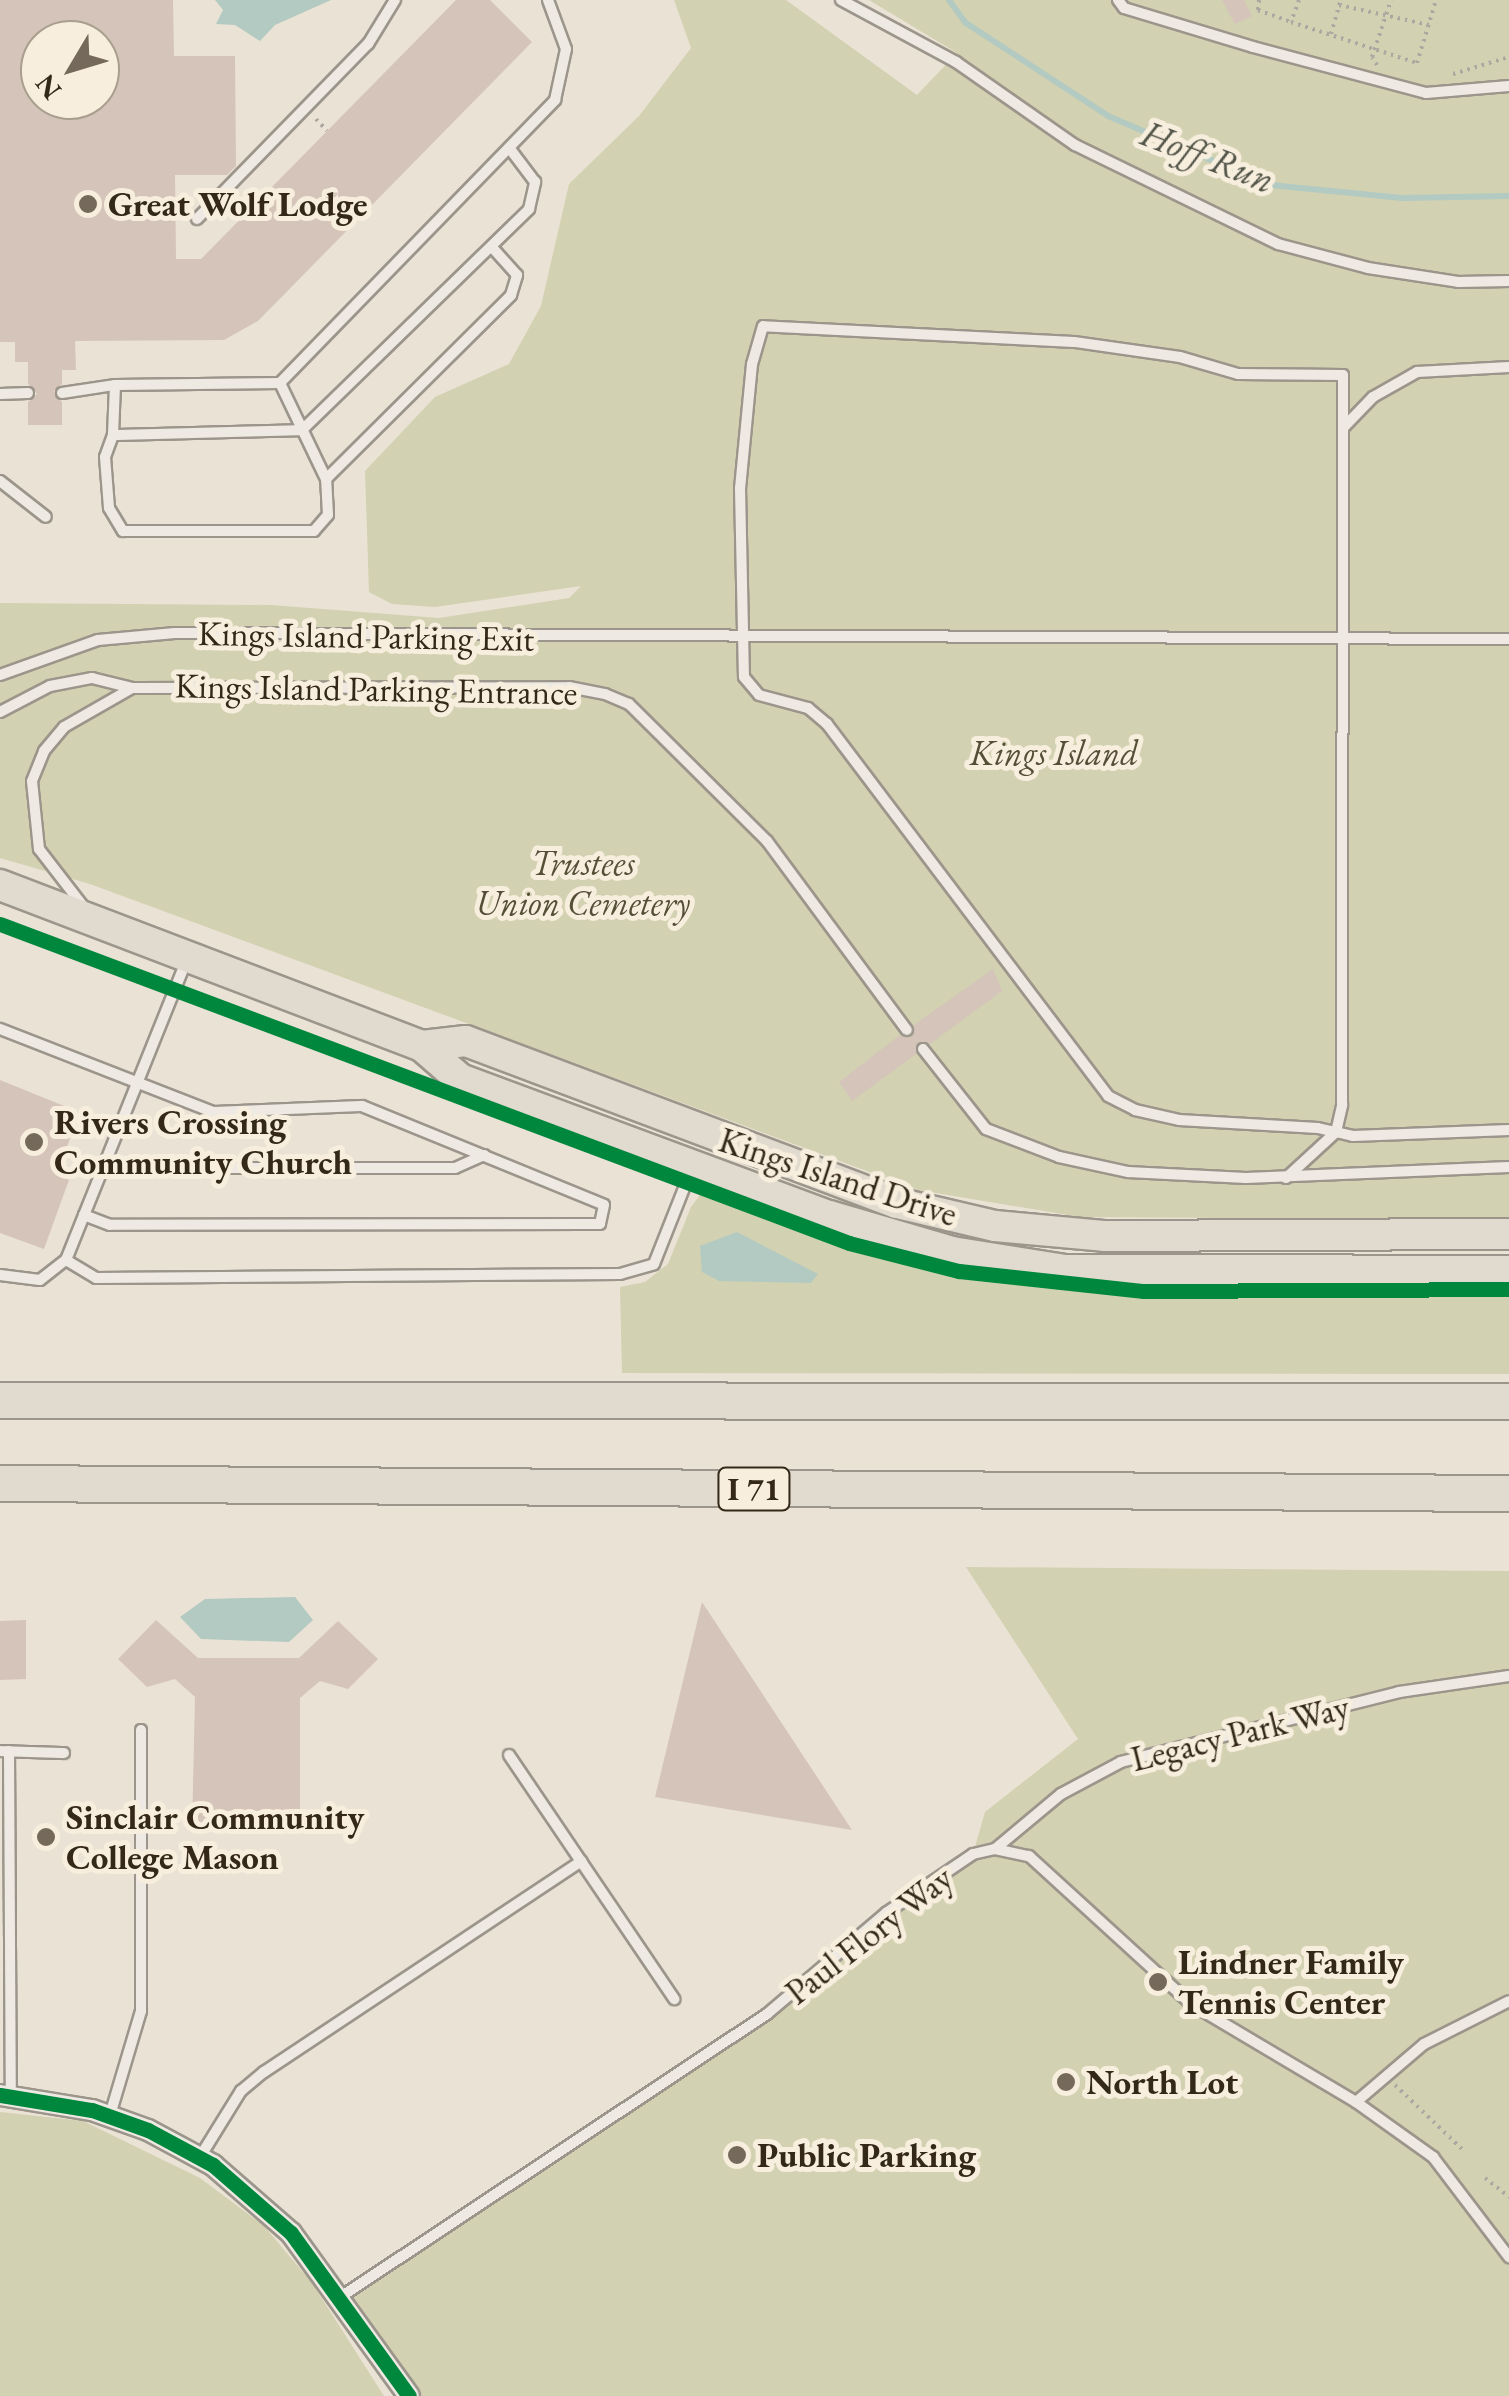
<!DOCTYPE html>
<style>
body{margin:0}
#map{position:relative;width:1509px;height:2396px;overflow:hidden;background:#eae2d4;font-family:"EB Garamond",serif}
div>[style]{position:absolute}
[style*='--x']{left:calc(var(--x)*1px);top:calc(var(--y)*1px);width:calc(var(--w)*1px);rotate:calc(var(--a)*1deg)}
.green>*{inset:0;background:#d2d1b1}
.water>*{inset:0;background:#b3cac2}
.stream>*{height:6px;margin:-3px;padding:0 3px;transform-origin:3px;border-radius:3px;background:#b3cac2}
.building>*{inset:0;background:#d5c4b9}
.path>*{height:4px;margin-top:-2px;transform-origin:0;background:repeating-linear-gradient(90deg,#aca7a0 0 2.5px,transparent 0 7.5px)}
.roads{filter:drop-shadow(2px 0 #9b958b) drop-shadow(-2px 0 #9b958b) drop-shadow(0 2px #9b958b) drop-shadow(0 -2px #9b958b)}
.service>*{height:10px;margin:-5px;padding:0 5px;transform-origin:5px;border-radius:5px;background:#eeeae3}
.minor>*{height:20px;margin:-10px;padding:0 10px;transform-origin:10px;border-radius:10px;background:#eeeae3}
.primary>*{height:30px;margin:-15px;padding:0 15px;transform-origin:15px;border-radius:15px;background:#e1dace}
.motorway>*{height:35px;margin:-17.5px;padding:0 17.5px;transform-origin:17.5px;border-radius:17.5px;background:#e1dace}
.cycleway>*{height:15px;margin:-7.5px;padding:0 7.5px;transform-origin:7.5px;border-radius:7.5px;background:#00873e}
.dots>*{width:28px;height:28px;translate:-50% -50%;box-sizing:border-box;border:5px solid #f7eede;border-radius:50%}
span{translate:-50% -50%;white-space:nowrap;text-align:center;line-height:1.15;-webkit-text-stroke:10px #f7eede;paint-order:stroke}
.shield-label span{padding:2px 8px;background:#f7eede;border:2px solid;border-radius:8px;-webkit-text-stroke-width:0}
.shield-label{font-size:32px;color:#342819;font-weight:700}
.poi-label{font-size:35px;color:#342819;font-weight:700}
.left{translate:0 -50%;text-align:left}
.street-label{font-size:35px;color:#342819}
.park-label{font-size:35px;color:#564f38;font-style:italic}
.water-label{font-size:38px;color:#535549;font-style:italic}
.north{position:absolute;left:20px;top:20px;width:100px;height:100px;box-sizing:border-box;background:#f7eede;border:2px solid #a99f8f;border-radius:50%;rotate:232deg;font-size:28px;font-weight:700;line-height:40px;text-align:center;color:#342819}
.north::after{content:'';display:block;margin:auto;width:35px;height:45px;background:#74695a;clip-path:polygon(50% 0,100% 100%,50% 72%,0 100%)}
</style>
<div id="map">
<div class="green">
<div style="clip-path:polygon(674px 0,786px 0,917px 95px,957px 53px,869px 0,1509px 0,1509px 1220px,1080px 1217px,918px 1190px,90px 884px,0 858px,0 603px,271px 605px,439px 618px,569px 598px,581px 586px,435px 607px,392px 604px,369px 592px,365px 471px,435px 397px,509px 364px,541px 306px,569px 184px,639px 116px,691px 48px)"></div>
<div style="clip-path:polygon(708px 1184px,923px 1260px,1014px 1276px,1509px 1282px,1509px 1374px,622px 1373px,620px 1287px,645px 1282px,668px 1264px,691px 1207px)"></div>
<div style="clip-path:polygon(966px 1567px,1509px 1571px,1509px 2396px,409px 2396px,339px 2298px,767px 2014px,886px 1913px,973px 1854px,985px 1812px,1078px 1739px)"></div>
<div style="clip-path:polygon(0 2112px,83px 2121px,200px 2178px,264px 2226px,312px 2283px,384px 2396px,0 2396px)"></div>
</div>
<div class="water">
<div style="clip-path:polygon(215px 0,331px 0,275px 25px,260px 41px,235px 25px,216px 24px,223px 10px)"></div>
<div style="clip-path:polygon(737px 1232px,818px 1274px,811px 1283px,719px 1281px,702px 1272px,700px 1246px)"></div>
<div style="clip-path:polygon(295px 1597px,313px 1620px,289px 1642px,201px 1639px,180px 1617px,205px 1599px)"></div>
</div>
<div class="stream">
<div style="--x:949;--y:0;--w:29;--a:54"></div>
<div style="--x:966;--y:23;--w:170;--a:33.2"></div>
<div style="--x:1108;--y:116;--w:176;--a:23.1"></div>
<div style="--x:1270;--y:185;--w:133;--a:5.6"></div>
<div style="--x:1402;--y:198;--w:107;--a:-1.1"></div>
</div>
<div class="building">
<div style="clip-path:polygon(evenodd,0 0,173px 0,174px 56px,235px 56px,236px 166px,227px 175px,175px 175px,176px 259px,201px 259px,456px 0,490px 0,532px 42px,258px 321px,224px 340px,75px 341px,76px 370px,62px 370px,62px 384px,54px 391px,62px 402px,62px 425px,28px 425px,28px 402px,37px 394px,28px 384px,28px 362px,15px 362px,15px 342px,0 342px,0 0,40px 40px,100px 40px,100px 100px,40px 100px,40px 40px)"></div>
<div style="clip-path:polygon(1222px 0,1244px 0,1252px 16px,1235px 24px)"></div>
<div style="clip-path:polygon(993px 969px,1002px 991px,930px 1044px,918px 1042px,916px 1054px,852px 1101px,839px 1082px,900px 1035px,911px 1038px,914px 1025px)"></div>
<div style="clip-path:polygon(0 1080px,79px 1112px,58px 1173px,69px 1180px,44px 1249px,0 1233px)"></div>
<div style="clip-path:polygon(702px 1602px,852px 1830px,655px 1797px)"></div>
<div style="clip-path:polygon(26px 1620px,26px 1679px,0 1680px,0 1621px)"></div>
<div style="clip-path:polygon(156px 1620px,198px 1658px,299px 1658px,338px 1621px,378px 1659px,348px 1689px,320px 1681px,300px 1698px,300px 1830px,192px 1830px,195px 1697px,175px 1679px,147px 1687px,118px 1659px)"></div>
</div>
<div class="path">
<div style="--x:1259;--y:0;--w:10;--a:96"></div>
<div style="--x:1258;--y:10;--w:35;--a:20"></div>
<div style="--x:1299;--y:0;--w:23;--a:110"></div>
<div style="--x:1291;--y:22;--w:133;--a:18"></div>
<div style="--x:1417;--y:63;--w:66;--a:-73.2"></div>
<div style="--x:1339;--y:5;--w:92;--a:12.5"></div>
<div style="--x:1331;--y:34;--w:35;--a:-74"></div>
<div style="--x:1377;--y:65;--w:9;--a:-122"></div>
<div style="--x:1372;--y:57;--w:60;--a:-71.6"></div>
<div style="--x:1453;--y:74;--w:59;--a:-16.9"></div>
<div style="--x:316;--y:119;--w:16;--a:47"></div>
<div style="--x:1395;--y:2085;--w:95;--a:43.7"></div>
<div style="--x:1485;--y:2178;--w:31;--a:38"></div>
</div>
<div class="roads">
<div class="service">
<div style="--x:841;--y:0;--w:131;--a:28.3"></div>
<div style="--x:956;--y:62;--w:145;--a:34.9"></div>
<div style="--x:1075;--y:145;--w:226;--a:26"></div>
<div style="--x:1278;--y:244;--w:93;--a:14.9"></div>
<div style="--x:1368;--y:268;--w:91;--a:8.8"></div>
<div style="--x:1458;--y:282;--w:51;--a:-1.1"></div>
<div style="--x:1118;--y:0;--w:10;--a:53"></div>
<div style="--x:1124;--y:8;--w:135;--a:16.8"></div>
<div style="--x:1253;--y:47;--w:179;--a:14.9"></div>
<div style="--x:1426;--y:93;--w:83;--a:-4.8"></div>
<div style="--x:197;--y:219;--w:245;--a:-45.7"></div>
<div style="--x:368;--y:44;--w:52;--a:-58.5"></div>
<div style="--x:115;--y:385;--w:50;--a:92.3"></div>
<div style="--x:113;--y:435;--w:23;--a:110"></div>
<div style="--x:105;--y:457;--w:51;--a:85.5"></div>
<div style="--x:109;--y:508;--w:27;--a:59"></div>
<div style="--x:123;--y:531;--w:191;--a:0"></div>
<div style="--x:314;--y:531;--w:21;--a:-49"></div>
<div style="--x:328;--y:515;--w:36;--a:-93"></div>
<div style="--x:326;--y:479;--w:106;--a:-115.6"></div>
<div style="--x:62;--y:393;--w:54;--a:-8.6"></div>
<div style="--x:115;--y:385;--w:165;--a:-0.7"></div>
<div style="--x:280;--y:383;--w:395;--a:-45.8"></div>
<div style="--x:555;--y:100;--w:52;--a:-77.8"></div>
<div style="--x:566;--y:49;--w:52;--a:-110.2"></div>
<div style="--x:0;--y:394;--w:28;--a:-2"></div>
<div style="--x:1344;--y:427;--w:42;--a:-46"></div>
<div style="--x:1373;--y:397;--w:51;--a:-29.6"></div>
<div style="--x:1417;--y:372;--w:92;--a:-3.1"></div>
<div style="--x:113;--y:435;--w:189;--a:-1.5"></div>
<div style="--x:302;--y:430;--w:317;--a:-44.2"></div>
<div style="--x:529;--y:209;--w:28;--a:-77"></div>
<div style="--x:535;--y:182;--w:41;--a:-127.1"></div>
<div style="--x:326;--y:479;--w:261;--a:-44.8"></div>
<div style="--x:511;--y:295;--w:21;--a:-73"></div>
<div style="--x:517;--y:275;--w:36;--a:-132"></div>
<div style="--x:0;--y:481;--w:58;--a:38"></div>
<div style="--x:0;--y:675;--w:104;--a:-19.7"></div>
<div style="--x:98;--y:640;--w:77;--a:-5.2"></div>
<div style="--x:175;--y:633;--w:1334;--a:0.26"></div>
<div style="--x:0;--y:712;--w:56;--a:-27.5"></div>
<div style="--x:50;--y:686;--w:43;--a:-10.8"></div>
<div style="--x:92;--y:678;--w:41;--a:14"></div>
<div style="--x:132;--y:688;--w:437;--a:-0.1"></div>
<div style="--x:569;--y:687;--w:37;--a:11"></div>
<div style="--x:605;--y:694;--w:26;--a:23"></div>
<div style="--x:629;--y:704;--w:194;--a:44.8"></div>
<div style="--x:767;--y:841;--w:235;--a:53.5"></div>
<div style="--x:83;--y:906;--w:72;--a:-127.7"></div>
<div style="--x:39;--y:849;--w:68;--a:-95.9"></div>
<div style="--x:32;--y:781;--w:32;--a:-68"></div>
<div style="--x:44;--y:751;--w:31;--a:-50"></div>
<div style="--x:64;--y:727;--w:78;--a:-29.8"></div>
<div style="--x:0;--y:1029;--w:229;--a:21.3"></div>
<div style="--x:213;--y:1112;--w:149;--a:-2.3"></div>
<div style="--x:362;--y:1106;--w:261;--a:22.2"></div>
<div style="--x:604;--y:1205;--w:19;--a:102"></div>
<div style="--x:600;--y:1224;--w:490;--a:179.9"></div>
<div style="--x:110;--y:1225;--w:28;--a:-159"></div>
<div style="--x:923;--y:1049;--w:102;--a:51.8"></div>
<div style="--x:986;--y:1129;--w:78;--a:21"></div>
<div style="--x:1059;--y:1157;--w:71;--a:12.3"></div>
<div style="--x:1128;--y:1172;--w:118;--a:2.9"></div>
<div style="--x:1246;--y:1178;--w:263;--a:-2.4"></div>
<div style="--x:105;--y:1163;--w:31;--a:9"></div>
<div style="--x:136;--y:1168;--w:319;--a:0"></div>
<div style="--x:455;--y:1168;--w:32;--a:-24"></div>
<div style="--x:1286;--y:1178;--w:68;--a:-42.6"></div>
<div style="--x:1336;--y:1132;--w:28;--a:-77"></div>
<div style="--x:1342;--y:1105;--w:730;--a:-89.92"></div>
<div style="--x:1343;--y:375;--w:105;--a:-179.5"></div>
<div style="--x:1238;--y:374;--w:60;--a:-163.7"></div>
<div style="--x:1180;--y:357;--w:107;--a:-171.9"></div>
<div style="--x:1074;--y:342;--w:311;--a:-177.1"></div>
<div style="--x:763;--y:326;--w:40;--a:106"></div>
<div style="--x:752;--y:364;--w:125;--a:95.5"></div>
<div style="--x:740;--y:488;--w:189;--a:88.8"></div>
<div style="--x:744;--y:677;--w:23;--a:50"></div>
<div style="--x:759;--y:695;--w:51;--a:14.9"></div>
<div style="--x:808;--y:708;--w:25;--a:40"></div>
<div style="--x:827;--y:724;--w:466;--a:52.9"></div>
<div style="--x:1108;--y:1096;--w:30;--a:27"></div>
<div style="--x:1135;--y:1110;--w:45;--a:12.8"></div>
<div style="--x:1179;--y:1120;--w:139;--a:3.3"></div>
<div style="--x:1318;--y:1128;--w:18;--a:13"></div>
<div style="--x:1336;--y:1132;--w:17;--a:13"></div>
<div style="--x:1353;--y:1136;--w:156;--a:-2.2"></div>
<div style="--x:66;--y:1260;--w:35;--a:31"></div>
<div style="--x:96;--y:1278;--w:524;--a:-0.44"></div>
<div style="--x:620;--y:1274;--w:35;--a:-16"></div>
<div style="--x:654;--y:1264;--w:103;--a:-68.4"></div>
<div style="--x:0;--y:1275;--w:40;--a:7.1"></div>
<div style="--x:40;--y:1280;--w:33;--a:-38"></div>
<div style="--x:66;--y:1260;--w:321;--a:-68.1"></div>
<div style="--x:0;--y:1751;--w:64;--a:1.8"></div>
<div style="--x:9;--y:1751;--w:345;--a:89.7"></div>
<div style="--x:509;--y:1755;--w:295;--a:55.9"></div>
<div style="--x:995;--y:1849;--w:86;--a:-39.8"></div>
<div style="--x:1061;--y:1794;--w:68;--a:-28.1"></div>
<div style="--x:1121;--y:1762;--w:287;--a:-14.1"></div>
<div style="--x:1399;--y:1692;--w:111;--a:-8.3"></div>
<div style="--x:1356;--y:2102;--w:89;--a:-40.5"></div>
<div style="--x:1424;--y:2044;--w:95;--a:-26.8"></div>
<div style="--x:110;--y:2115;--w:109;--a:-73.4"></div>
<div style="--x:141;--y:2011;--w:281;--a:-90"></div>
<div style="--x:200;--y:2157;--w:78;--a:-58.2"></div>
<div style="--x:241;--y:2091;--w:30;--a:-40"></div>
<div style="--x:264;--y:2072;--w:381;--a:-33.6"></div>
<div style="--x:339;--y:2298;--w:514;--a:-33.57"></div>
<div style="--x:767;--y:2014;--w:156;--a:-40.3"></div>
<div style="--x:886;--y:1913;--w:105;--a:-34.1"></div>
<div style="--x:973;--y:1854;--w:23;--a:-13"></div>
<div style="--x:995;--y:1849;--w:35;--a:12"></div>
<div style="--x:1029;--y:1856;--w:219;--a:42.4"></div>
<div style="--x:1191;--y:2004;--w:192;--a:30.7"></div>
<div style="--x:1356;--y:2102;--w:95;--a:35.5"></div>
<div style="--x:1433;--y:2157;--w:126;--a:52.8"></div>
</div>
<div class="minor">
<div style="--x:0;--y:2095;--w:93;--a:9.3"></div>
<div style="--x:92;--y:2110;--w:59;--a:19.7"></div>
<div style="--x:148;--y:2130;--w:74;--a:28.3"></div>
<div style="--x:213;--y:2165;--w:103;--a:41.1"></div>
<div style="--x:291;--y:2233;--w:201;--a:54.1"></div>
</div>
<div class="primary">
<div style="--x:0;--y:885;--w:452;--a:20.9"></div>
<div style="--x:422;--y:1046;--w:50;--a:41"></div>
<div style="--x:460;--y:1079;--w:394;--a:20.4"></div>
<div style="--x:829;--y:1216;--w:128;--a:16.3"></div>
<div style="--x:952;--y:1252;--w:113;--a:9.1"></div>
<div style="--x:1064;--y:1270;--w:445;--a:0.1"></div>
<div style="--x:422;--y:1046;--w:44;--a:-6.5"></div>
<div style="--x:466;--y:1041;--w:460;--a:20.6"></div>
<div style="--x:897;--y:1203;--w:101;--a:13.2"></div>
<div style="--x:995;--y:1226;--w:109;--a:5.2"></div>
<div style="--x:1104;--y:1236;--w:405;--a:-0.3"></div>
</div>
<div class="motorway">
<div style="--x:0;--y:1400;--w:1509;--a:0.04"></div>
<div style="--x:0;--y:1483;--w:1509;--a:0.38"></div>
</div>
</div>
<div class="cycleway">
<div style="--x:0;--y:924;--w:907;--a:20.59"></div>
<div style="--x:849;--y:1243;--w:114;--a:14.3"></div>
<div style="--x:959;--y:1271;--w:186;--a:6.2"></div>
<div style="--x:1144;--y:1291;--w:365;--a:-0.3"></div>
<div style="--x:0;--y:2095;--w:93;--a:9.3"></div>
<div style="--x:92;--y:2110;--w:59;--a:19.7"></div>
<div style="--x:148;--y:2130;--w:74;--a:28.3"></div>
<div style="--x:213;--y:2165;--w:103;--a:41.1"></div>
<div style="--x:291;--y:2233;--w:201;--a:54.1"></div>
</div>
<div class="dots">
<div style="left:88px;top:204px;background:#74695a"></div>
<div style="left:34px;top:1142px;background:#74695a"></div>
<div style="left:46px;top:1837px;background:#74695a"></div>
<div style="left:1158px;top:1982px;background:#74695a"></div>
<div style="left:1066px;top:2082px;background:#74695a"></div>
<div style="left:737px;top:2155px;background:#74695a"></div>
</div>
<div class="shield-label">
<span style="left:754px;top:1489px">I 71</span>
</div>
<div class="poi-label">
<span class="left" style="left:108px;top:204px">Great Wolf Lodge</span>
<span class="left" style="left:54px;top:1142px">Rivers Crossing<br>Community Church</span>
<span class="left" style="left:66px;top:1837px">Sinclair Community<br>College Mason</span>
<span class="left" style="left:1178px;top:1982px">Lindner Family<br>Tennis Center</span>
<span class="left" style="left:1086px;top:2082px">North Lot</span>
<span class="left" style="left:757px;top:2155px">Public Parking</span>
</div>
<div class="street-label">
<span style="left:366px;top:636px;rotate:1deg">Kings Island Parking Exit</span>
<span style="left:376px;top:689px;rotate:1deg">Kings Island Parking Entrance</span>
<span style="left:838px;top:1177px;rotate:18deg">Kings Island Drive</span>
<span style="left:1240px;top:1733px;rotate:-14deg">Legacy Park Way</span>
<span style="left:869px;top:1935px;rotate:-38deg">Paul Flory Way</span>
</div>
<div class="park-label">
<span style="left:1054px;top:753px">Kings Island</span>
<span style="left:583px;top:883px">Trustees<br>Union Cemetery</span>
</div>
<div class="water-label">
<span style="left:1208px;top:156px;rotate:21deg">Hoff Run</span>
</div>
<div class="north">N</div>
</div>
